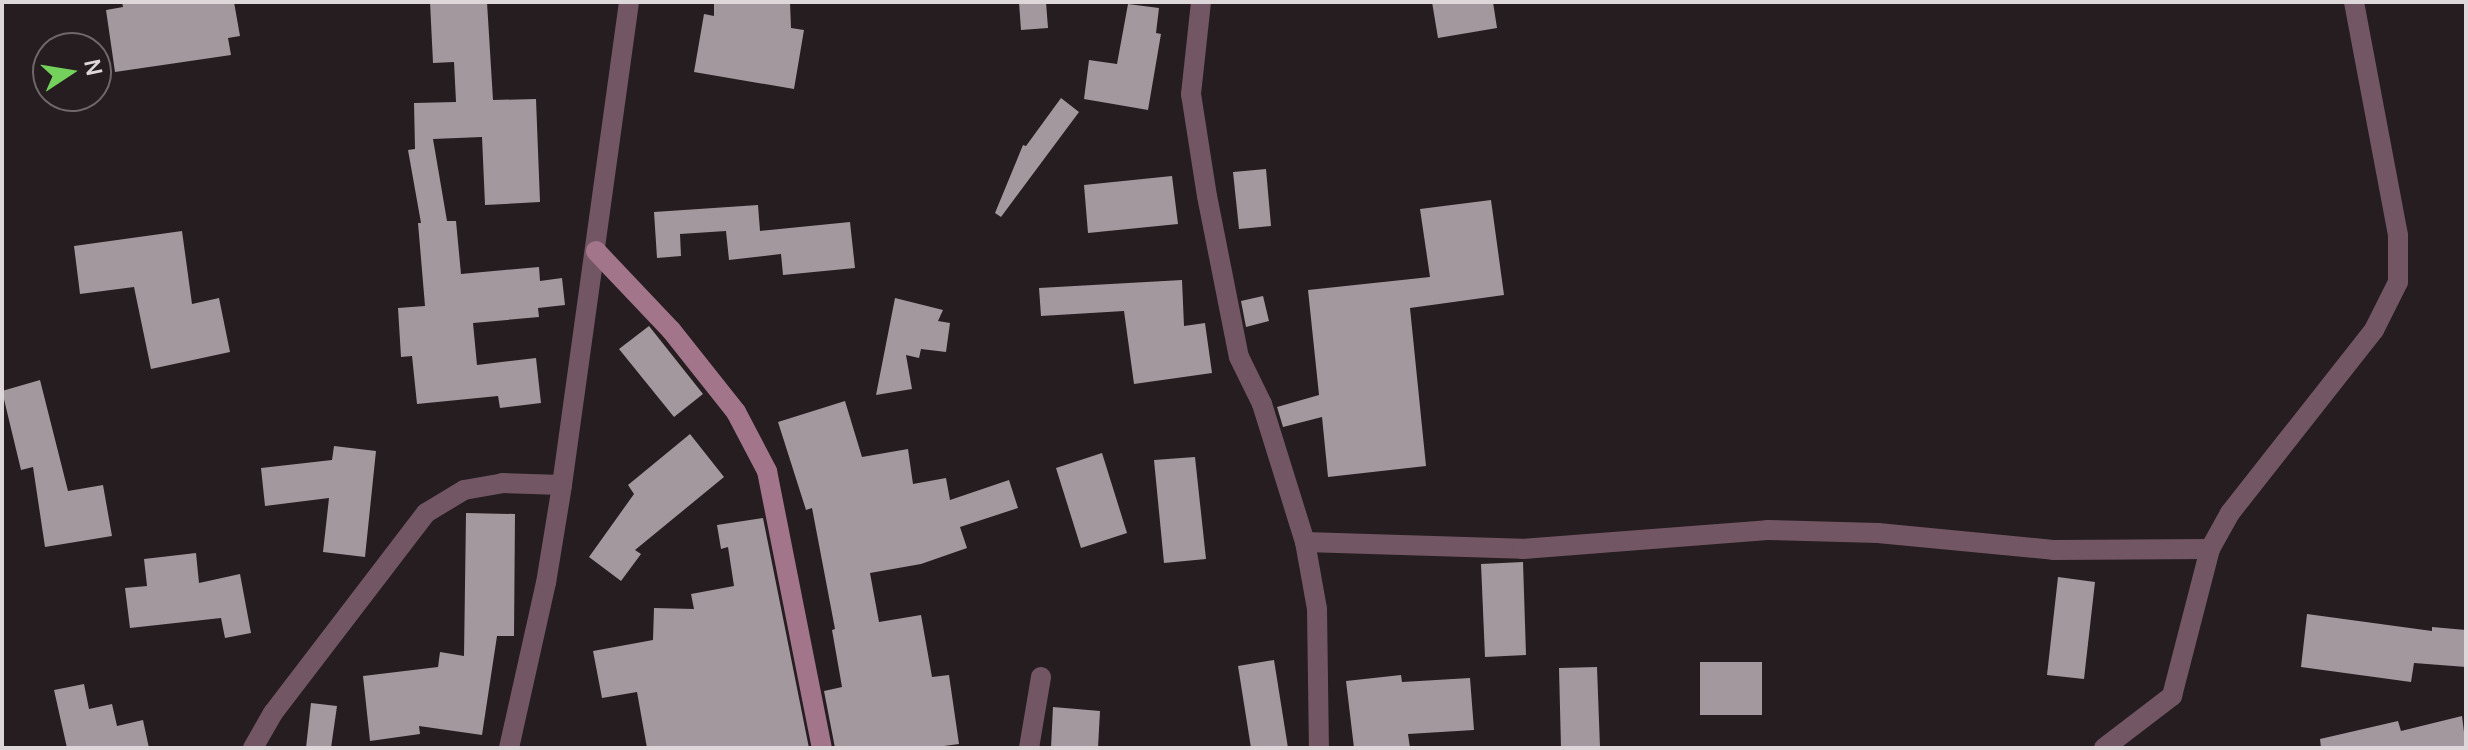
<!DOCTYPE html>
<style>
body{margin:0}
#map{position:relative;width:2468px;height:750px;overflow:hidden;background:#251d20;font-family:Manrope,sans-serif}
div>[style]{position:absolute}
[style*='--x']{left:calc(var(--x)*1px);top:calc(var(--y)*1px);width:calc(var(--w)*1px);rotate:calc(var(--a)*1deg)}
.building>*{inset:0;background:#a3989d}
.street>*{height:20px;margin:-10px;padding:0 10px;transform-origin:10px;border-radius:10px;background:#735663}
.secondary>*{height:20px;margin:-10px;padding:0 10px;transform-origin:10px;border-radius:10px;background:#a3758b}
span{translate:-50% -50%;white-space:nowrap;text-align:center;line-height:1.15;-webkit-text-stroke:8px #251d20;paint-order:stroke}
.frame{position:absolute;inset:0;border:4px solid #ddd7da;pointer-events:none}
.north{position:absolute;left:32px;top:32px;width:80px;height:80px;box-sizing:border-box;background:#251d20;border:2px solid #6f676a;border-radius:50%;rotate:78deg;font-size:22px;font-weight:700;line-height:32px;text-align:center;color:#ddd7da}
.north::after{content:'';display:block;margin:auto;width:28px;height:36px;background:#74d25c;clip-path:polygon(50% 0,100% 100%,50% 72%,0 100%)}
</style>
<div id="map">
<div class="building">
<div style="clip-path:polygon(122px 2px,234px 2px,240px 36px,228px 38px,231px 55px,115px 72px,106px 10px,123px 7px)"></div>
<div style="clip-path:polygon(430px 2px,487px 2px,493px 100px,536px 99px,540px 202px,485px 205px,482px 137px,433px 139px,447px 221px,456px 221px,461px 274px,539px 267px,540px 281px,562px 278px,565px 305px,538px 308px,539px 317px,473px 323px,477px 365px,536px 358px,541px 403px,500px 408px,498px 396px,417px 404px,412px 356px,401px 357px,398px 308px,425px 306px,418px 223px,421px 223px,408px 150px,415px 149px,414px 103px,456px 102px,454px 62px,433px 63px)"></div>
<div style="clip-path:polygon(714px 2px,790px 2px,791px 28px,804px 30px,794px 89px,694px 72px,704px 14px,714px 16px)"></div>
<div style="clip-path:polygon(1019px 2px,1046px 2px,1048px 28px,1021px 30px)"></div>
<div style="clip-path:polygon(1432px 2px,1493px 2px,1497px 28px,1438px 38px)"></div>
<div style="clip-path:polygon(1128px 4px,1159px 8px,1156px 33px,1161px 34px,1148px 110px,1084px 99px,1089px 60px,1117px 64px)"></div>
<div style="clip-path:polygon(1061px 98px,1079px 112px,1001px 217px,995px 213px,1023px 145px,1026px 146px)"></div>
<div style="clip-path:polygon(1266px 169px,1271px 226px,1239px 229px,1233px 172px)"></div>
<div style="clip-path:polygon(1172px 176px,1178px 224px,1088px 233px,1084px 185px)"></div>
<div style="clip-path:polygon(1491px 200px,1504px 295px,1410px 308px,1426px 466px,1328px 477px,1322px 417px,1283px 427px,1277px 407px,1319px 395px,1308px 290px,1430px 277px,1420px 209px)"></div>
<div style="clip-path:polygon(758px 205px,760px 231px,850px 222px,855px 268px,783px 275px,781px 254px,729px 260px,726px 231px,680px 234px,681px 256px,657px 258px,654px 212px)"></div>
<div style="clip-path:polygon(182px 231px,192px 304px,219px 298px,230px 352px,151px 369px,134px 287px,80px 294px,74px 246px)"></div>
<div style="clip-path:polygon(1182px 280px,1184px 326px,1205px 323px,1212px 373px,1134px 384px,1124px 311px,1041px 316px,1039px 288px)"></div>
<div style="clip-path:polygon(1263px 296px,1269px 321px,1246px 327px,1241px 301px)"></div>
<div style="clip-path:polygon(895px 298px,943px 310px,938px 321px,950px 323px,946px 352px,921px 349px,919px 358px,906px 355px,912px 389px,876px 395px)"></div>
<div style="clip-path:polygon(649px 326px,703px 394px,674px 417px,619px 349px)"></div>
<div style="clip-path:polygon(40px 380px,68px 491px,103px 485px,112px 536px,45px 547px,33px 467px,21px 470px,2px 391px)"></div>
<div style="clip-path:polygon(845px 401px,862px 457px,908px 449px,913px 484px,946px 478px,950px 500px,1009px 480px,1018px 508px,960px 527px,967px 548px,921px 564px,870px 573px,879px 622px,921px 615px,932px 677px,949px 675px,959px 744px,929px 748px,835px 748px,824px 691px,842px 687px,832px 630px,835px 629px,812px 508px,806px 510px,778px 422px)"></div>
<div style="clip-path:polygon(690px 434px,724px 477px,635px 550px,641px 554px,621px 581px,589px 557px,634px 494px,628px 485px)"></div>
<div style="clip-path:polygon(334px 446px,376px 451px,365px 557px,323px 552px,329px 498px,265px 506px,261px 468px,332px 460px)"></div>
<div style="clip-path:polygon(1102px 453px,1127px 533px,1081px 548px,1056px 468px)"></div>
<div style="clip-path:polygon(1195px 457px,1206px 559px,1164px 563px,1154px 460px)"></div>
<div style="clip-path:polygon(466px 513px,515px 514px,514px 636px,497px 636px,482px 735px,419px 726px,420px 734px,370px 741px,363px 676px,438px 667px,440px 652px,464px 656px)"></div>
<div style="clip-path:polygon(763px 518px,809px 748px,647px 748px,637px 692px,602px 698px,593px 651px,653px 640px,654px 608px,694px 609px,691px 594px,734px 586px,728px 547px,721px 549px,717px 525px)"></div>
<div style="clip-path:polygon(196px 553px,199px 583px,240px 574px,251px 633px,225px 638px,221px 618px,130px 628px,125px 588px,147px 586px,144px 559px)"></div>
<div style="clip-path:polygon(1523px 562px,1526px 655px,1485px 657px,1481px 564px)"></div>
<div style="clip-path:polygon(2058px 577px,2095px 582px,2084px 679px,2047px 675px)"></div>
<div style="clip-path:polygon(2307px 614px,2432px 631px,2432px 627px,2466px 630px,2466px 667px,2414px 663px,2411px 682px,2301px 667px)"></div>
<div style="clip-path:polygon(1274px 660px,1288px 748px,1251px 748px,1238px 666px)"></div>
<div style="clip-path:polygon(1700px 662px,1762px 662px,1762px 715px,1700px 715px)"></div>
<div style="clip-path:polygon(1597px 667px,1600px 748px,1561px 748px,1559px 668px)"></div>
<div style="clip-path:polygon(1401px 675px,1402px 682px,1470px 678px,1474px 730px,1408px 734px,1410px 748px,1354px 748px,1346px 681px)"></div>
<div style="clip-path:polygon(84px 684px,89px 709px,112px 704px,117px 726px,143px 720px,149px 748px,67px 748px,54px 690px)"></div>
<div style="clip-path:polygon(311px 703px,337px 706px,331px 748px,306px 748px)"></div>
<div style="clip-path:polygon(1053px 707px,1100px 711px,1098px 748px,1051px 748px)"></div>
<div style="clip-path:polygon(2462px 716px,2466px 748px,2321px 748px,2320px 739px,2398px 721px,2401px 731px)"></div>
</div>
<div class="street">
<div style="--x:1201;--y:2;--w:93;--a:96.2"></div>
<div style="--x:1191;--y:94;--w:103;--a:81.1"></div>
<div style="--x:1207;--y:196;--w:164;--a:78.8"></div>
<div style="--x:1239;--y:357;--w:52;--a:63.9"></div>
<div style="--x:1262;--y:404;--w:145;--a:72.7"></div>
<div style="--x:1305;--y:542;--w:68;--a:79.8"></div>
<div style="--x:1317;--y:609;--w:139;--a:89.2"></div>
<div style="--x:1305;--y:542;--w:217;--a:1.8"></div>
<div style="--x:1522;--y:549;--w:246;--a:-4.4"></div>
<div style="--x:1767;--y:530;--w:111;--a:1.5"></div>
<div style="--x:1878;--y:533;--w:176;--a:5.5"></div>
<div style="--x:2053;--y:550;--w:157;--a:-0.4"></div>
<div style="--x:253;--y:748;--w:40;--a:-60.3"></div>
<div style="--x:273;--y:713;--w:252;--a:-52.6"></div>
<div style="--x:426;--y:513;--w:44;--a:-31.2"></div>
<div style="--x:464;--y:490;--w:39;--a:-10"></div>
<div style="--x:502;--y:483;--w:60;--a:1.9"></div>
<div style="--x:509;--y:748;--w:169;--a:-77.4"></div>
<div style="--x:546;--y:583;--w:99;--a:-80.7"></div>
<div style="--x:562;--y:485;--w:488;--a:-82.1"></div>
<div style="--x:1029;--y:748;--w:72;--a:-80.4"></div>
<div style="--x:2104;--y:748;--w:86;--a:-37.4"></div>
<div style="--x:2172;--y:696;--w:152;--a:-75.5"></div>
<div style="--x:2210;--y:549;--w:41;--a:-60.9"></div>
<div style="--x:2230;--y:513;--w:233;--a:-51.8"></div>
<div style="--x:2374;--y:330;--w:54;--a:-63.4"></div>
<div style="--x:2398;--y:282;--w:47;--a:-90"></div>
<div style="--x:2398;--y:235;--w:237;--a:-100.7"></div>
</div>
<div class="secondary">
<div style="--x:596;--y:251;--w:109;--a:46.5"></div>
<div style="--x:671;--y:330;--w:105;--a:51.6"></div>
<div style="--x:736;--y:412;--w:67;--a:62.3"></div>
<div style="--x:767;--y:471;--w:282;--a:78.8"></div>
</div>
<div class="frame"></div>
<div class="north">N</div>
</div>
